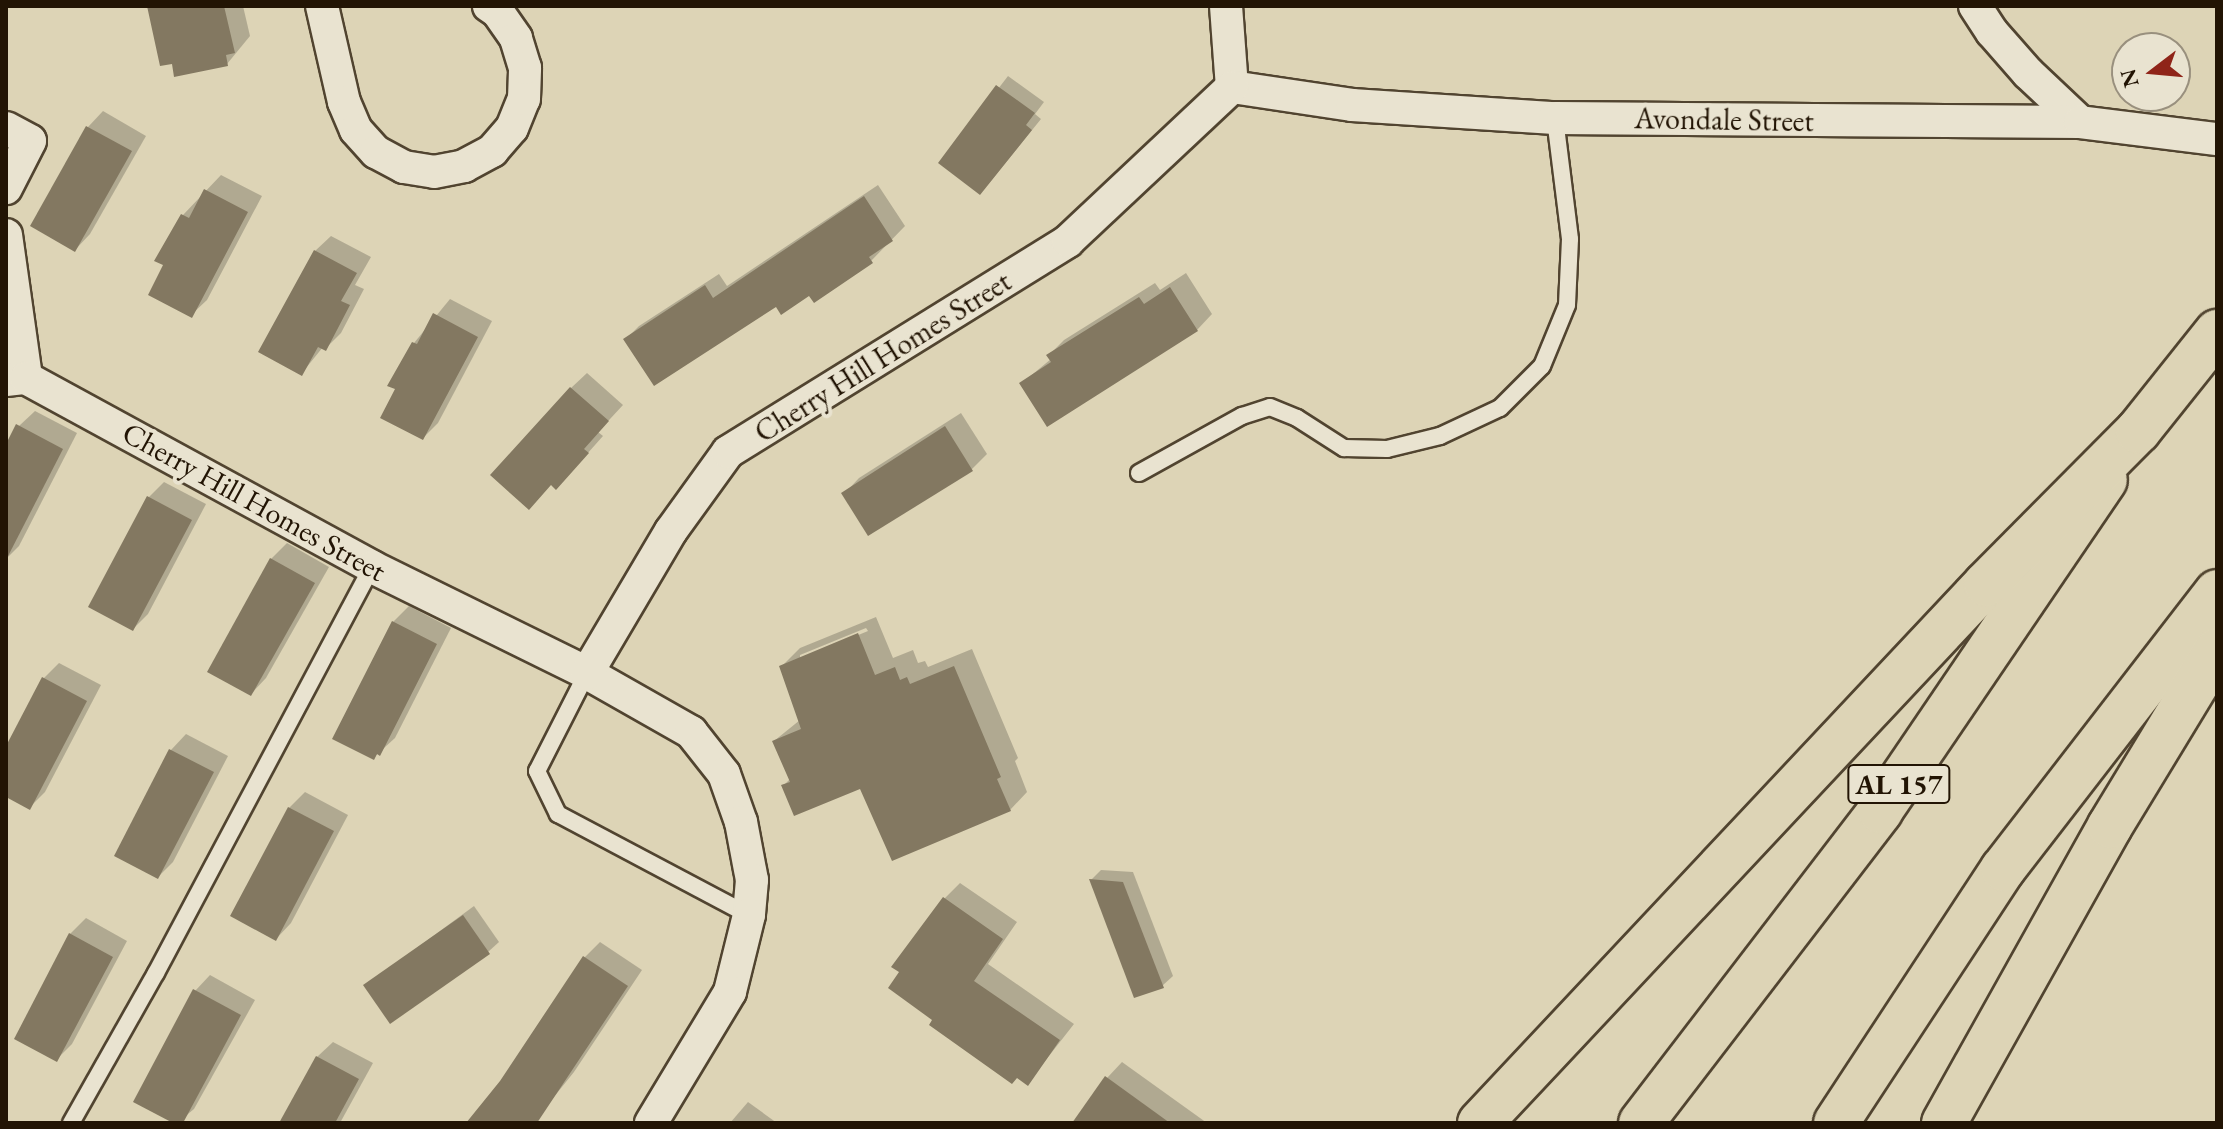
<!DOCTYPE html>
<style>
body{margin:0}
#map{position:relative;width:2223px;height:1129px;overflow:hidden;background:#ddd4b6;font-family:"EB Garamond",serif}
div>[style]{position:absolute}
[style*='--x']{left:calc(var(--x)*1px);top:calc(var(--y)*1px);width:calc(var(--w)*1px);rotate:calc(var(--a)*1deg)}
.shadow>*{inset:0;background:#0003}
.building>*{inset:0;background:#837861}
.roads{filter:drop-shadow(2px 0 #514430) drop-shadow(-2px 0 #514430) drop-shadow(0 2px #514430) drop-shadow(0 -2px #514430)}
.lane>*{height:16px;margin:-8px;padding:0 8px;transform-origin:8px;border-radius:8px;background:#e9e3d0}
.street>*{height:32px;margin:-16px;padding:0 16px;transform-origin:16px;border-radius:16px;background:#e9e3d0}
.primary>*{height:44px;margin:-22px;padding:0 22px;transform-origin:22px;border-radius:22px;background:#ddd4b6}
.highway>*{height:44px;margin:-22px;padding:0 22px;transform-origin:22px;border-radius:22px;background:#ddd4b6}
span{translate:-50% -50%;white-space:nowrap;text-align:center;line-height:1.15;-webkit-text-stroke:8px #e9e3d0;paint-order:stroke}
.shield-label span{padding:2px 6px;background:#e9e3d0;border:2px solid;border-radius:6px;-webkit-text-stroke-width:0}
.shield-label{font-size:28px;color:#221404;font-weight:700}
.street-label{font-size:30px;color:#221404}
.frame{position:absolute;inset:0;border:8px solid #221404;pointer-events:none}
.north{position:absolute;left:2111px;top:32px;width:80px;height:80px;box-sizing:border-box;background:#e9e3d0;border:2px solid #99907e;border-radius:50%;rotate:254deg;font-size:22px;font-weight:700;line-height:32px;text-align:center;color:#221404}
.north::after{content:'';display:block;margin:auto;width:28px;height:36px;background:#8f2418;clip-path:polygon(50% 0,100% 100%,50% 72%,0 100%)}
</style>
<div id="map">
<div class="shadow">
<div style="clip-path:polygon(149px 6px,243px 6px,250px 36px,227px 64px)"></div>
<div style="clip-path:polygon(1008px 76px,1044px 102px,1035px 114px,1041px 119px,990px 182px,941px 163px)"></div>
<div style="clip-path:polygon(103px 111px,146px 136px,90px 234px,75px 250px,32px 226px,88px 127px)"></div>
<div style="clip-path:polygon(221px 175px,262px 196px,207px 300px,191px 315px,166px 265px,157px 260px,183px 215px)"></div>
<div style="clip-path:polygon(878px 185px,905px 226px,871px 261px,810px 294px,777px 305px,626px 339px,639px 326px,719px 274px,727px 286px)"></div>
<div style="clip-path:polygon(331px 236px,371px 257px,355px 285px,364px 289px,341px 333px,325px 349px,323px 347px,302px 373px,315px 251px)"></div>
<div style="clip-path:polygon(1186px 273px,1212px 314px,1197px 330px,1022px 383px,1051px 359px,1049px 355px,1064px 340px,1155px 283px,1160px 290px)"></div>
<div style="clip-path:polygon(450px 299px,492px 321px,438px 423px,423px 438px,397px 389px,414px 343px)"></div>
<div style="clip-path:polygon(587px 373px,623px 405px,598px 432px,603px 436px,571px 472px,571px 388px)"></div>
<div style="clip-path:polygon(35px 411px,77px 433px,19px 546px,6px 559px,6px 452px,19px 426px)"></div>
<div style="clip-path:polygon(961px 413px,987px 454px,971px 470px,844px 494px,859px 478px)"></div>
<div style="clip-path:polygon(164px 482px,206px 504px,148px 614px,133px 629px,149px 497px)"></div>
<div style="clip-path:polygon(287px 543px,329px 567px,266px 678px,251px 694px,210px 671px,271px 559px)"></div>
<div style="clip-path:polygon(409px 606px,451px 628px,395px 738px,373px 758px,393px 622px)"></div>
<div style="clip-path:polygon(evenodd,876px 617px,893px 658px,913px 650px,918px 663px,925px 661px,928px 667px,972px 649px,1018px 758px,1015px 761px,1027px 792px,1010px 810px,861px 787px,783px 786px,790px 779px,774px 741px,800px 720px,782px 666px,800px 648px,876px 617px,866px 628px,868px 631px,800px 659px,800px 655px,866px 628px)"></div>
<div style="clip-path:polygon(59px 663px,101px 685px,45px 792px,30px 807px,6px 795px,6px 750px,44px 678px)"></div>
<div style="clip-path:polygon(186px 734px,228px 756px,173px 862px,158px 877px,116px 855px,171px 750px)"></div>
<div style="clip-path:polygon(305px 792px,348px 815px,291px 923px,276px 939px,289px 808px)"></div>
<div style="clip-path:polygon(1101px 870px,1133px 872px,1173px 976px,1162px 986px,1091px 880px)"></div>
<div style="clip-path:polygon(960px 883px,1017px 922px,988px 964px,1074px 1024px,1027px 1084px,935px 1019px,945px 898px)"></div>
<div style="clip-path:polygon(474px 906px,499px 942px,488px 952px,365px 986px)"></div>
<div style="clip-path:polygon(86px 918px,127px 941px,72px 1044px,56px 1060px,70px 934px)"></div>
<div style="clip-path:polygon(600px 942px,642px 970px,574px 1072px,533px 1123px,469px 1123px,502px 1082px,585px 957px)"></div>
<div style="clip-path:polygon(210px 975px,255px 1000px,194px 1109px,177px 1123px,195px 991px)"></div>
<div style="clip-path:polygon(333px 1042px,373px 1063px,340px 1123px,281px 1123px,317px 1057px)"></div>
<div style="clip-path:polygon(1122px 1062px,1207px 1123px,1084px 1123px,1107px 1078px)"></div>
<div style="clip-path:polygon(748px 1102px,777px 1123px,730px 1123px)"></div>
</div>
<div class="building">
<div style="clip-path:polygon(147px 6px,224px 6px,235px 53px,226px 55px,228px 66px,174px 77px,172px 64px,160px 66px)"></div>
<div style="clip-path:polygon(996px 85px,1035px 113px,1026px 125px,1032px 130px,980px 195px,938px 163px)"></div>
<div style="clip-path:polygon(86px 126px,132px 151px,75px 252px,30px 226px)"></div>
<div style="clip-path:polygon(204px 189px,248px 212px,192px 318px,148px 295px,163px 265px,154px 261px,181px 214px,189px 218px)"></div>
<div style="clip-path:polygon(864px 196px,893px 241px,869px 257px,873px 263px,814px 303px,809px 296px,781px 315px,776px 307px,654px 386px,623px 339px,705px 285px,713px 298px)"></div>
<div style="clip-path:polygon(314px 250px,357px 273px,341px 301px,350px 305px,326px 351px,318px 347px,302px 376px,258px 352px)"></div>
<div style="clip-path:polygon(1170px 287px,1198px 331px,1047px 427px,1019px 383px,1051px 362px,1046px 355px,1139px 297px,1144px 304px)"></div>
<div style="clip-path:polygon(433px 313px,478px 337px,423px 440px,380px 418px,395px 389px,387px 386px,412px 342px,417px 344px)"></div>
<div style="clip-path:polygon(570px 387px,609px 421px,584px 449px,589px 453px,556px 490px,551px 485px,529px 510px,490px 475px)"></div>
<div style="clip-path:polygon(16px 424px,63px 449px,6px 560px,6px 444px)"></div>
<div style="clip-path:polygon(945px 426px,973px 471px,868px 536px,841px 493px)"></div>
<div style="clip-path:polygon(147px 496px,192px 520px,133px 631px,88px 607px)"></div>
<div style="clip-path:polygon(270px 558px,315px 583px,251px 696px,207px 672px)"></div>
<div style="clip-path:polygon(392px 621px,437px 644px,380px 756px,377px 754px,374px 760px,332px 739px)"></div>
<div style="clip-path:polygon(858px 633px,875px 675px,895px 667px,900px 680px,907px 677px,910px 684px,954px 666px,1001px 777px,997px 779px,1011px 811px,892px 861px,860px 789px,794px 816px,781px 785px,790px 782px,772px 741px,801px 729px,779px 666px)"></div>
<div style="clip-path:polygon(42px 677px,87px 701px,30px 810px,6px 797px,6px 746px)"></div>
<div style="clip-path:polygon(169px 749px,214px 772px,158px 879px,114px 856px)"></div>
<div style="clip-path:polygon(288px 807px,334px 831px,276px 941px,230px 916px)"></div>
<div style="clip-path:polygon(1089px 879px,1123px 882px,1164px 988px,1134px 998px)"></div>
<div style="clip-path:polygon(943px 897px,1003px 939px,974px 981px,1060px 1040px,1028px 1086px,1017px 1078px,1012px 1084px,929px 1025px,932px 1020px,888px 988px,899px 972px,891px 967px)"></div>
<div style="clip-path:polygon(463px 915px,490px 954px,390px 1024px,363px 985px)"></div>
<div style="clip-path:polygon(69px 933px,113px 957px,57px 1062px,14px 1039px)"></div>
<div style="clip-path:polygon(583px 956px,628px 986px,537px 1123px,466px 1123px,500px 1081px)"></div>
<div style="clip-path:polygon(193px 989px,241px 1015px,183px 1123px,173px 1123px,133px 1102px)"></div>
<div style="clip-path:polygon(316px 1056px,359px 1079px,335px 1123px,279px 1123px)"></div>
<div style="clip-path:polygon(1105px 1076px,1170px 1123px,1072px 1123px)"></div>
</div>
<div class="roads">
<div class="lane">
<div style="--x:1139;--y:473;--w:118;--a:-29"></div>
<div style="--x:1242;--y:416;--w:29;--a:-18"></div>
<div style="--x:1270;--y:407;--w:29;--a:22"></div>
<div style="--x:1297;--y:418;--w:56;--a:32.6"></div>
<div style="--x:1344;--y:448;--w:43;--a:1.3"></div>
<div style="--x:1387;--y:449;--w:55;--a:-13.8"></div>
<div style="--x:1440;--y:436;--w:66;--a:-25"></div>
<div style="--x:1500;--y:408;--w:59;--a:-45"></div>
<div style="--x:1542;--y:366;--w:66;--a:-67.7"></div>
<div style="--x:1567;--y:305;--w:66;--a:-87.4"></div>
<div style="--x:1570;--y:239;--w:122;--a:-97.1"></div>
<div style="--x:587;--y:673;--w:110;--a:117"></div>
<div style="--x:537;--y:771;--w:48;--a:64"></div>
<div style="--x:558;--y:814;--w:216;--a:27.9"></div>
<div style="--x:71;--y:1123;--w:172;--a:-60.5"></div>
<div style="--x:156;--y:973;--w:460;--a:-62"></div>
</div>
<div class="street">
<div style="--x:322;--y:6;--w:98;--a:77.1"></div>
<div style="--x:344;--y:102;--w:30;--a:67"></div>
<div style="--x:356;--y:130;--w:30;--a:48"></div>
<div style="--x:376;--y:152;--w:32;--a:28"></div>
<div style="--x:404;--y:167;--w:30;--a:9"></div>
<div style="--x:434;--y:172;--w:31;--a:-11"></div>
<div style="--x:464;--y:166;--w:32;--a:-28"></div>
<div style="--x:492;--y:151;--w:30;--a:-49"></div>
<div style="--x:512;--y:128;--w:31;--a:-68"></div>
<div style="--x:524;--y:99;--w:31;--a:-88"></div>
<div style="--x:525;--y:68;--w:31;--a:-107"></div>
<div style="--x:516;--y:38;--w:32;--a:-125"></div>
<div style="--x:498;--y:12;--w:11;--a:-146"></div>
<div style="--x:1226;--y:6;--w:81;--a:85.8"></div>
<div style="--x:1975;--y:6;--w:31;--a:57"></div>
<div style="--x:1992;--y:32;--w:55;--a:48.7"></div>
<div style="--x:2028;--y:73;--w:71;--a:43.3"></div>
<div style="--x:1232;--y:87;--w:121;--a:8.5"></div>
<div style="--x:1352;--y:105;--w:203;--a:3.7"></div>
<div style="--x:1555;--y:118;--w:525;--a:0.44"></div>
<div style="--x:2080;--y:122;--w:138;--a:7.1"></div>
<div style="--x:6;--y:128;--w:27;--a:28"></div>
<div style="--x:30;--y:141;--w:53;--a:117.1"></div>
<div style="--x:6;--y:235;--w:144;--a:82"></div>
<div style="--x:6;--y:380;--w:20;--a:-6"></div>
<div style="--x:26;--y:378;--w:394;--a:28.6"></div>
<div style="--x:372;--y:567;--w:240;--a:26.2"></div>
<div style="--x:587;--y:673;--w:120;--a:29.6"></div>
<div style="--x:691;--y:732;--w:53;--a:51.8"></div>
<div style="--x:724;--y:774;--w:51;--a:70.5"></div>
<div style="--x:741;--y:822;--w:59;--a:79.3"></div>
<div style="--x:752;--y:880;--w:35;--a:95"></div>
<div style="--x:749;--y:915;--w:79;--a:103.9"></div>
<div style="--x:730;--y:992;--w:153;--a:121.1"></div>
<div style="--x:587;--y:673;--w:165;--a:-59.4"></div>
<div style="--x:671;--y:531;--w:97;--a:-54.2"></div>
<div style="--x:728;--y:452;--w:400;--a:-31.8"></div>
<div style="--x:1068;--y:241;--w:225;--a:-43.2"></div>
</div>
<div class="primary">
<div style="--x:1641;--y:1123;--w:393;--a:-52.5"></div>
<div style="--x:1880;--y:811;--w:400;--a:-55.8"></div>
<div style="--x:1836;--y:1123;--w:304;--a:-56.7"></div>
<div style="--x:2003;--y:869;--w:350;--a:-52.3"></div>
</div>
<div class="highway">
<div style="--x:1480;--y:1123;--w:739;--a:-46.81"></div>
<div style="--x:1986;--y:584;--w:216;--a:-45.2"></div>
<div style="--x:2138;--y:431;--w:127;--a:-51.4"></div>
<div style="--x:1944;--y:1123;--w:340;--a:-60.8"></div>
<div style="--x:2110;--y:826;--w:206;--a:-58.7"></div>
</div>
</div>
<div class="shield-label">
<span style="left:1899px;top:784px">AL 157</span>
</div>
<div class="street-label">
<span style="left:1724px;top:120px;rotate:1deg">Avondale Street</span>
<span style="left:883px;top:357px;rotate:-32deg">Cherry Hill Homes Street</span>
<span style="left:254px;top:502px;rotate:29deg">Cherry Hill Homes Street</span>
</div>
<div class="frame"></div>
<div class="north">N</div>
</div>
